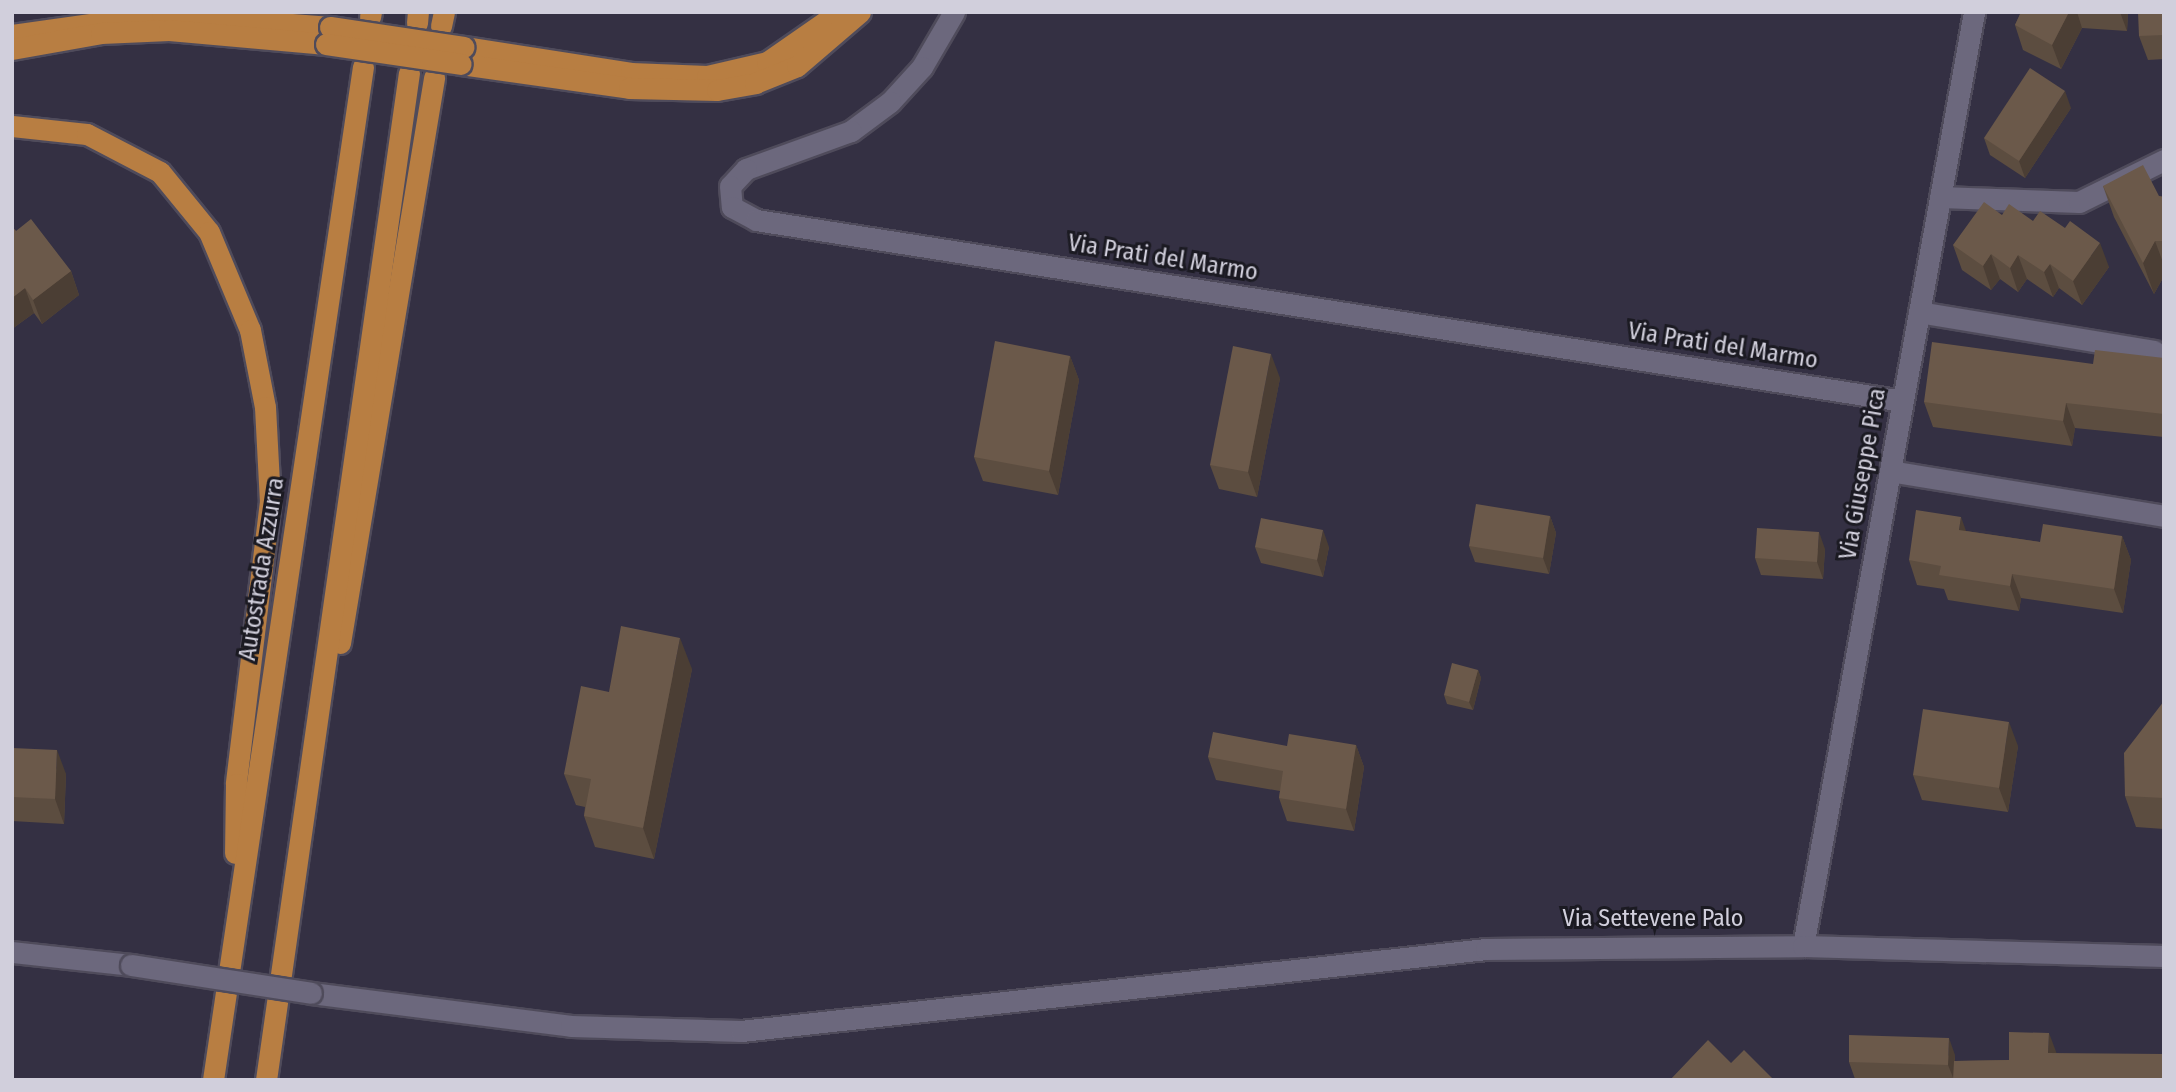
<!DOCTYPE html>
<style>
body{margin:0}
#map{position:relative;width:2176px;height:1092px;overflow:hidden;background:#343043;font-family:"Fira Sans Condensed",sans-serif}
div>[style]{position:absolute}
[style*='--x']{left:calc(var(--x)*1px);top:calc(var(--y)*1px);width:calc(var(--w)*1px);rotate:calc(var(--a)*1deg)}
.roads{filter:drop-shadow(2px 0 #4f4b5b) drop-shadow(-2px 0 #4f4b5b) drop-shadow(0 2px #4f4b5b) drop-shadow(0 -2px #4f4b5b)}
.street>*{height:21px;margin:-10.5px;padding:0 10.5px;transform-origin:10.5px;border-radius:10.5px;background:#6c687d}
.secondary>*{height:21px;margin:-10.5px;padding:0 10.5px;transform-origin:10.5px;border-radius:10.5px;background:#6c687d}
.highway>*{height:21px;margin:-10.5px;padding:0 10.5px;transform-origin:10.5px;border-radius:10.5px;background:#b87e42}
.bridges{filter:drop-shadow(2px 0 #4f4b5b) drop-shadow(-2px 0 #4f4b5b) drop-shadow(0 2px #4f4b5b) drop-shadow(0 -2px #4f4b5b)}
.secondary-bridge>*{height:21px;margin:-10.5px;padding:0 10.5px;transform-origin:10.5px;border-radius:10.5px;background:#6c687d}
.highway-bridge>*{height:21px;margin:-10.5px;padding:0 10.5px;transform-origin:10.5px;border-radius:10.5px;background:#b87e42}
.wall>*{inset:0;background:#5c4d40}
.shaded-wall>*{inset:0;background:#4b3e34}
.building>*{inset:0;background:#6b594a}
span{translate:-50% -50%;white-space:nowrap;text-align:center;line-height:1.15;-webkit-text-stroke:6px #1b1a22;paint-order:stroke}
.street-label{font-size:24px;color:#d1cfdc}
.frame{position:absolute;inset:0;border:14px solid #d1cfdc;pointer-events:none}
</style>
<div id="map">
<div class="roads">
<div class="street">
<div style="--x:954;--y:12;--w:64;--a:120.2"></div>
<div style="--x:922;--y:67;--w:47;--a:132.4"></div>
<div style="--x:890;--y:102;--w:49;--a:143.4"></div>
<div style="--x:851;--y:131;--w:112;--a:160.1"></div>
<div style="--x:746;--y:169;--w:23;--a:133"></div>
<div style="--x:730;--y:186;--w:21;--a:85"></div>
<div style="--x:732;--y:207;--w:27;--a:28"></div>
<div style="--x:756;--y:220;--w:1161;--a:8.97"></div>
<div style="--x:1940;--y:197;--w:139;--a:2.1"></div>
<div style="--x:2079;--y:202;--w:95;--a:-26.3"></div>
<div style="--x:1919;--y:312;--w:238;--a:9.4"></div>
<div style="--x:1890;--y:471;--w:278;--a:9.3"></div>
<div style="--x:1803;--y:946;--w:950;--a:-79.62"></div>
</div>
<div class="secondary">
<div style="--x:12;--y:952;--w:120;--a:6.2"></div>
<div style="--x:311;--y:993;--w:262;--a:7.2"></div>
<div style="--x:571;--y:1026;--w:170;--a:1.7"></div>
<div style="--x:741;--y:1031;--w:749;--a:-6.28"></div>
<div style="--x:1486;--y:949;--w:317;--a:-0.5"></div>
<div style="--x:1803;--y:946;--w:361;--a:1.6"></div>
</div>
<div class="highway">
<div style="--x:370;--y:17;--w:5;--a:-79"></div>
<div style="--x:417;--y:23;--w:11;--a:-85"></div>
<div style="--x:441;--y:26;--w:14;--a:-78"></div>
<div style="--x:12;--y:35;--w:151;--a:-8"></div>
<div style="--x:162;--y:14;--w:169;--a:4.4"></div>
<div style="--x:464;--y:47;--w:169;--a:8.8"></div>
<div style="--x:631;--y:73;--w:76;--a:2.3"></div>
<div style="--x:707;--y:76;--w:62;--a:-13.1"></div>
<div style="--x:767;--y:62;--w:88;--a:-34.8"></div>
<div style="--x:12;--y:49;--w:90;--a:-10.2"></div>
<div style="--x:101;--y:33;--w:68;--a:-2.5"></div>
<div style="--x:169;--y:30;--w:158;--a:5.1"></div>
<div style="--x:461;--y:64;--w:170;--a:8.1"></div>
<div style="--x:629;--y:88;--w:88;--a:1.3"></div>
<div style="--x:717;--y:90;--w:39;--a:-10"></div>
<div style="--x:755;--y:83;--w:45;--a:-22"></div>
<div style="--x:797;--y:66;--w:83;--a:-40.6"></div>
<div style="--x:12;--y:126;--w:75;--a:6.1"></div>
<div style="--x:87;--y:134;--w:82;--a:27.5"></div>
<div style="--x:160;--y:172;--w:77;--a:50.8"></div>
<div style="--x:209;--y:232;--w:106;--a:67.3"></div>
<div style="--x:250;--y:330;--w:78;--a:79"></div>
<div style="--x:265;--y:407;--w:94;--a:87"></div>
<div style="--x:270;--y:501;--w:285;--a:96.9"></div>
<div style="--x:236;--y:784;--w:69;--a:90.8"></div>
<div style="--x:340;--y:643;--w:573;--a:-80.55"></div>
<div style="--x:213;--y:1080;--w:1024;--a:-81.58"></div>
<div style="--x:266;--y:1080;--w:1017;--a:-81.92"></div>
</div>
</div>
<div class="bridges">
<div class="secondary-bridge">
<div style="--x:131;--y:965;--w:182;--a:8.8"></div>
</div>
<div class="highway-bridge">
<div style="--x:330;--y:27;--w:135;--a:8.5"></div>
<div style="--x:326;--y:44;--w:136;--a:8.4"></div>
</div>
</div>
<div class="wall">
<div style="clip-path:polygon(2021px 12px,2128px 12px,2127px 31px,2082px 28px,2061px 69px,2023px 50px,2015px 25px)"></div>
<div style="clip-path:polygon(2164px 12px,2164px 59px,2148px 60px,2139px 36px)"></div>
<div style="clip-path:polygon(2071px 108px,2025px 178px,1990px 155px,1984px 138px)"></div>
<div style="clip-path:polygon(2103px 186px,2164px 197px,2164px 276px,2154px 294px,2114px 217px)"></div>
<div style="clip-path:polygon(2002px 215px,2033px 221px,2109px 267px,2082px 305px,2059px 288px,2053px 297px,2027px 279px,2018px 292px,2000px 279px,1991px 290px,1962px 270px,1953px 245px)"></div>
<div style="clip-path:polygon(12px 227px,16px 231px,71px 271px,79px 295px,42px 324px,34px 313px,12px 329px)"></div>
<div style="clip-path:polygon(1070px 356px,1079px 380px,1058px 495px,983px 481px,974px 457px)"></div>
<div style="clip-path:polygon(2164px 358px,2164px 437px,2075px 428px,2072px 446px,1933px 427px,1924px 402px,2093px 364px)"></div>
<div style="clip-path:polygon(1280px 378px,1257px 497px,1219px 489px,1210px 465px)"></div>
<div style="clip-path:polygon(1550px 516px,1556px 533px,1549px 574px,1475px 562px,1469px 546px)"></div>
<div style="clip-path:polygon(1966px 531px,2040px 542px,2122px 536px,2131px 560px,2123px 613px,2021px 598px,2019px 611px,1948px 600px,1944px 589px,1917px 585px,1909px 560px)"></div>
<div style="clip-path:polygon(1255px 547px,1329px 547px,1323px 577px,1261px 563px)"></div>
<div style="clip-path:polygon(1825px 549px,1823px 579px,1761px 575px,1755px 558px)"></div>
<div style="clip-path:polygon(692px 669px,654px 859px,595px 847px,584px 816px,585px 807px,576px 805px,564px 774px,609px 692px)"></div>
<div style="clip-path:polygon(1478px 670px,1481px 678px,1473px 710px,1447px 704px,1444px 695px)"></div>
<div style="clip-path:polygon(2164px 701px,2164px 829px,2136px 827px,2125px 796px)"></div>
<div style="clip-path:polygon(1356px 745px,1364px 767px,1354px 831px,1287px 821px,1279px 798px,1280px 791px,1216px 780px,1208px 757px)"></div>
<div style="clip-path:polygon(2018px 746px,2008px 812px,1922px 800px,1913px 775px)"></div>
<div style="clip-path:polygon(12px 748px,66px 774px,64px 824px,12px 821px)"></div>
<div style="clip-path:polygon(2056px 1053px,2164px 1080px,1855px 1079px,1849px 1062px,1955px 1055px,1955px 1061px,2009px 1060px)"></div>
</div>
<div class="shaded-wall">
<div style="clip-path:polygon(2069px 12px,2077px 12px,2082px 28px,2061px 69px,2052px 45px)"></div>
<div style="clip-path:polygon(2120px 12px,2128px 12px,2127px 31px)"></div>
<div style="clip-path:polygon(2065px 91px,2071px 108px,2025px 178px,2019px 161px)"></div>
<div style="clip-path:polygon(2155px 241px,2164px 265px,2164px 276px,2154px 294px,2143px 263px)"></div>
<div style="clip-path:polygon(2100px 243px,2109px 267px,2082px 305px,2073px 281px)"></div>
<div style="clip-path:polygon(1991px 254px,2000px 279px,1991px 290px,1983px 266px)"></div>
<div style="clip-path:polygon(2018px 255px,2027px 279px,2018px 292px,2010px 268px)"></div>
<div style="clip-path:polygon(2050px 264px,2059px 288px,2053px 297px,2044px 272px)"></div>
<div style="clip-path:polygon(71px 271px,79px 295px,42px 324px,33px 300px)"></div>
<div style="clip-path:polygon(25px 288px,34px 313px,12px 329px,12px 298px)"></div>
<div style="clip-path:polygon(1271px 354px,1280px 378px,1257px 497px,1248px 472px)"></div>
<div style="clip-path:polygon(1070px 356px,1079px 380px,1058px 495px,1049px 471px)"></div>
<div style="clip-path:polygon(2066px 403px,2075px 428px,2072px 446px,2063px 421px)"></div>
<div style="clip-path:polygon(1550px 516px,1556px 533px,1549px 574px,1543px 558px)"></div>
<div style="clip-path:polygon(1961px 517px,1970px 542px,1959px 530px)"></div>
<div style="clip-path:polygon(1323px 530px,1329px 547px,1323px 577px,1317px 560px)"></div>
<div style="clip-path:polygon(1819px 532px,1825px 549px,1823px 579px,1817px 562px)"></div>
<div style="clip-path:polygon(2122px 536px,2131px 560px,2123px 613px,2114px 589px)"></div>
<div style="clip-path:polygon(2012px 574px,2021px 598px,2019px 611px,2010px 586px)"></div>
<div style="clip-path:polygon(680px 638px,692px 669px,654px 859px,643px 828px)"></div>
<div style="clip-path:polygon(1478px 670px,1481px 678px,1473px 710px,1469px 702px)"></div>
<div style="clip-path:polygon(2009px 722px,2018px 746px,2008px 812px,1999px 788px)"></div>
<div style="clip-path:polygon(1356px 745px,1364px 767px,1354px 831px,1346px 809px)"></div>
<div style="clip-path:polygon(57px 750px,66px 774px,64px 824px,55px 799px)"></div>
<div style="clip-path:polygon(2049px 1033px,2058px 1057px,2048px 1053px)"></div>
<div style="clip-path:polygon(1949px 1038px,1955px 1055px,1954px 1080px,1948px 1065px)"></div>
</div>
<div class="building">
<div style="clip-path:polygon(2021px 12px,2069px 12px,2052px 45px,2015px 25px)"></div>
<div style="clip-path:polygon(2138px 12px,2164px 12px,2164px 35px,2139px 36px)"></div>
<div style="clip-path:polygon(2030px 68px,2065px 91px,2019px 161px,1984px 138px)"></div>
<div style="clip-path:polygon(2143px 165px,2159px 196px,2164px 197px,2164px 241px,2155px 241px,2143px 263px,2103px 186px)"></div>
<div style="clip-path:polygon(1984px 202px,2002px 215px,2009px 204px,2033px 221px,2040px 211px,2065px 228px,2070px 221px,2100px 243px,2073px 281px,2050px 264px,2044px 272px,2018px 255px,2010px 268px,1991px 254px,1983px 266px,1953px 245px)"></div>
<div style="clip-path:polygon(31px 219px,71px 271px,33px 300px,25px 288px,12px 298px,12px 227px,16px 231px)"></div>
<div style="clip-path:polygon(995px 341px,1070px 356px,1049px 471px,974px 457px)"></div>
<div style="clip-path:polygon(1932px 342px,2093px 364px,2095px 350px,2164px 358px,2164px 414px,2066px 403px,2063px 421px,1924px 402px)"></div>
<div style="clip-path:polygon(1233px 346px,1271px 354px,1248px 472px,1210px 465px)"></div>
<div style="clip-path:polygon(1476px 504px,1550px 516px,1543px 558px,1469px 546px)"></div>
<div style="clip-path:polygon(1916px 510px,1961px 517px,1959px 530px,2040px 542px,2043px 524px,2122px 536px,2114px 589px,2012px 574px,2010px 586px,1939px 575px,1941px 566px,1909px 560px)"></div>
<div style="clip-path:polygon(1261px 518px,1323px 530px,1317px 560px,1255px 547px)"></div>
<div style="clip-path:polygon(1757px 528px,1819px 532px,1817px 562px,1755px 558px)"></div>
<div style="clip-path:polygon(621px 626px,680px 638px,643px 828px,584px 816px,591px 779px,564px 774px,581px 686px,609px 692px)"></div>
<div style="clip-path:polygon(1452px 663px,1478px 670px,1469px 702px,1444px 695px)"></div>
<div style="clip-path:polygon(2164px 701px,2164px 798px,2125px 796px,2124px 753px)"></div>
<div style="clip-path:polygon(1923px 709px,2009px 722px,1999px 788px,1913px 775px)"></div>
<div style="clip-path:polygon(1213px 732px,1287px 746px,1289px 734px,1356px 745px,1346px 809px,1279px 798px,1283px 771px,1208px 757px)"></div>
<div style="clip-path:polygon(12px 748px,57px 750px,55px 799px,12px 797px)"></div>
<div style="clip-path:polygon(2009px 1032px,2049px 1033px,2048px 1053px,2164px 1054px,2164px 1080px,1953px 1080px,1954px 1061px,2009px 1060px)"></div>
<div style="clip-path:polygon(1849px 1035px,1949px 1038px,1948px 1065px,1849px 1062px)"></div>
<div style="clip-path:polygon(1708px 1040px,1731px 1063px,1744px 1050px,1774px 1080px,1670px 1080px)"></div>
</div>
<div class="street-label">
<span style="left:1163px;top:258px;rotate:9deg">Via Prati del Marmo</span>
<span style="left:1723px;top:346px;rotate:9deg">Via Prati del Marmo</span>
<span style="left:1863px;top:474px;rotate:-80deg">Via Giuseppe Pica</span>
<span style="left:262px;top:569px;rotate:-81deg">Autostrada Azzurra</span>
<span style="left:1653px;top:919px">Via Settevene Palo</span>
</div>
<div class="frame"></div>
</div>
